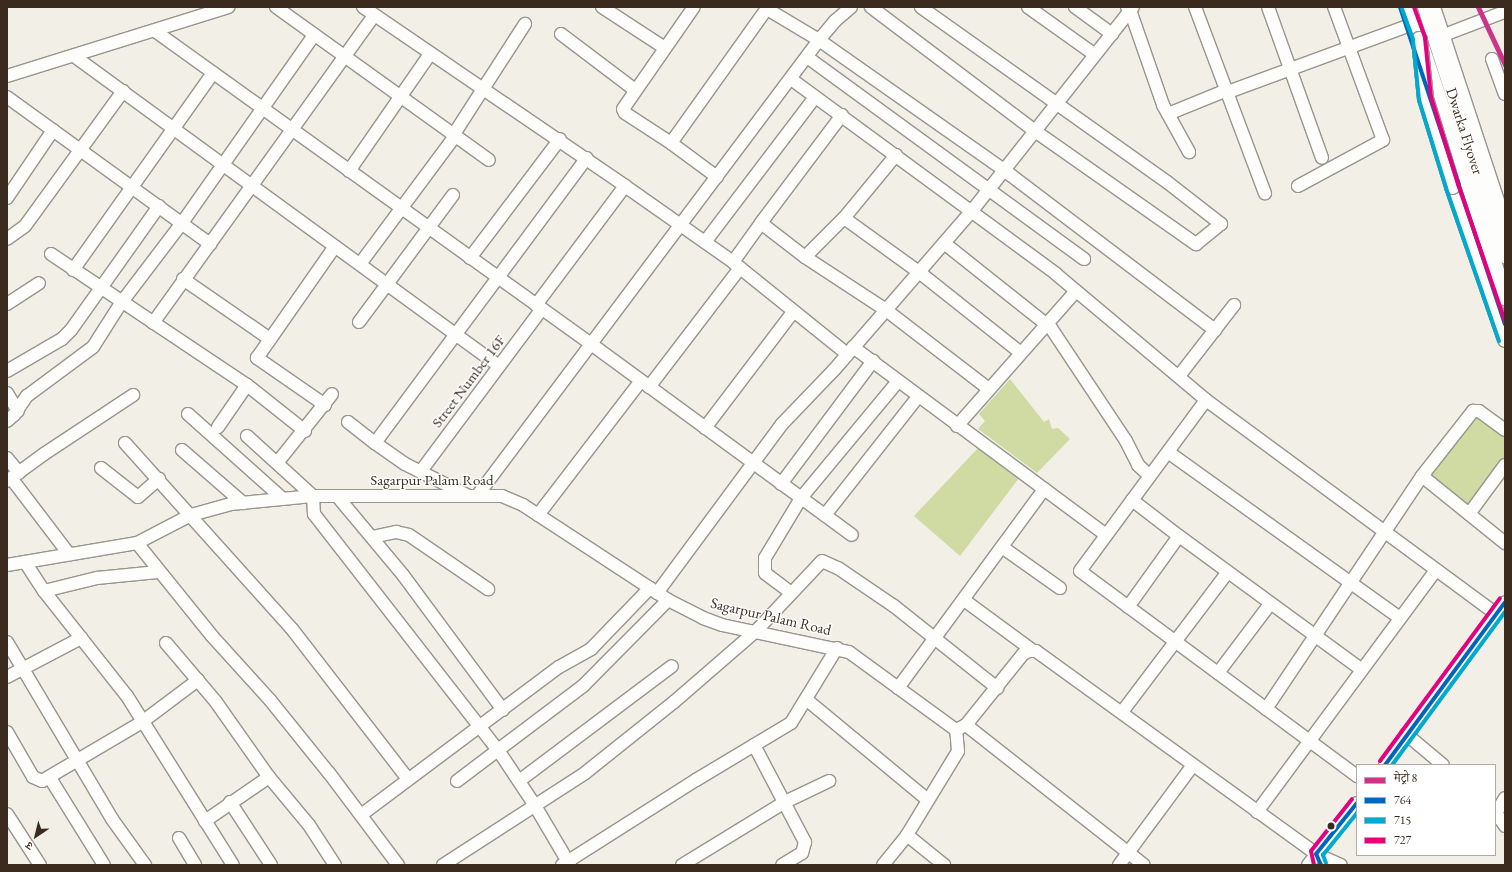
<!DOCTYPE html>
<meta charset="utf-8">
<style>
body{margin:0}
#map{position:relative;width:1512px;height:872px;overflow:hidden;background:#f2efe7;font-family:"EB Garamond","Noto Serif Devanagari",serif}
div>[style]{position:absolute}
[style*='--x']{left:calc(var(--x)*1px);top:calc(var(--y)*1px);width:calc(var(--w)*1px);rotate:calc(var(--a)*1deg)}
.green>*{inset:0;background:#d0daa3}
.roads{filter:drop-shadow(1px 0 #98948e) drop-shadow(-1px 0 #98948e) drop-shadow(0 1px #98948e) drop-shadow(0 -1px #98948e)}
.minor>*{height:12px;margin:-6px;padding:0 6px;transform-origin:6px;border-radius:6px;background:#fdfdfb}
.major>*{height:15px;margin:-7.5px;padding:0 7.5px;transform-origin:7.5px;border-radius:7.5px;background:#fdfdfb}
.bridges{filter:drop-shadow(1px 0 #98948e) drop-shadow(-1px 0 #98948e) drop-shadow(0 1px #98948e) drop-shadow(0 -1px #98948e)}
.major-bridge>*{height:15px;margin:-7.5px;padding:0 7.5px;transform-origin:7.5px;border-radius:7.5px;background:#fdfdfb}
.bus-1>*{height:4px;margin:-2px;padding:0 2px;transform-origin:2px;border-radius:2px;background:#0065bd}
.bus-2>*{height:4px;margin:-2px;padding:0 2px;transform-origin:2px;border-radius:2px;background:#00a9ce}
.bus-3>*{height:4px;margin:-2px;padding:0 2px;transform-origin:2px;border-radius:2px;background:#e5007d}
.metro-1>*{height:5px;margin:-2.5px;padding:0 2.5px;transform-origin:2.5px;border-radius:2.5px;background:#cc338b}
.dots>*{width:11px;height:11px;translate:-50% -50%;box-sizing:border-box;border:2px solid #fff;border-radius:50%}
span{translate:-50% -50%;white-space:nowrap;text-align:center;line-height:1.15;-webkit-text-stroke:3px #fff;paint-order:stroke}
.street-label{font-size:15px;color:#3b2a1e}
.frame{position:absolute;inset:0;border:8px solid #3b2a1e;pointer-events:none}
.legend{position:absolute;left:1356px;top:764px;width:140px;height:92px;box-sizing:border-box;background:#fff;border:1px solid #b1aaa5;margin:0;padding:5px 7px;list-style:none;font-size:12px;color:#3b2a1e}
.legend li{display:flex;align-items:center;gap:8px;height:20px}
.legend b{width:20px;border:1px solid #b1aaa5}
.north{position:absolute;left:16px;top:816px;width:40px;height:40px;-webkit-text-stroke:3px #fff;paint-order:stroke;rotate:215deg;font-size:11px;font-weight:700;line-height:16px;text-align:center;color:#3b2a1e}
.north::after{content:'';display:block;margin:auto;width:14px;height:18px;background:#3b2a1e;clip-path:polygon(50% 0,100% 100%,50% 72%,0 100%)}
</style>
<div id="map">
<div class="green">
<div style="clip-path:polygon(1010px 379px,1044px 422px,1049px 419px,1052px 429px,1058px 428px,1070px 439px,1037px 473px,978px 429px,985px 421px,979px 414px)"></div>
<div style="clip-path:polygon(1473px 415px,1505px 436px,1505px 460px,1468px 510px,1427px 476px)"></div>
<div style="clip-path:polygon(979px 447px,1019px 478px,960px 556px,914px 516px)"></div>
</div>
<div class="roads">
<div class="minor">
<div style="--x:276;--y:7;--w:262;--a:35.7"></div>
<div style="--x:363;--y:7;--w:317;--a:34.3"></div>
<div style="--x:602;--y:7;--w:75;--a:33.1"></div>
<div style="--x:871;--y:7;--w:206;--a:37.1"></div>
<div style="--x:1035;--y:131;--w:197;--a:35.1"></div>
<div style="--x:1196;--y:244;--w:32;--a:-39"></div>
<div style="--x:1221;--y:224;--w:68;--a:-142.1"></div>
<div style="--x:1167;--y:182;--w:302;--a:-144.6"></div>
<div style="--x:1028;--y:7;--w:82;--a:35.6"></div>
<div style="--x:1075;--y:7;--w:46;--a:36.1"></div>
<div style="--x:1127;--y:7;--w:4;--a:45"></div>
<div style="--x:1130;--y:10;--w:101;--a:70.8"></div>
<div style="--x:1163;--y:105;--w:54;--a:61"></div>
<div style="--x:1195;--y:7;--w:199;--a:69.4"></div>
<div style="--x:1268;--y:7;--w:160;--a:70.3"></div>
<div style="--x:1434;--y:7;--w:226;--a:71.7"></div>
<div style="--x:767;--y:9;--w:61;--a:30.8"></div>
<div style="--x:819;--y:40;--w:226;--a:35.1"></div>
<div style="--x:1004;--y:170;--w:265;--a:37.2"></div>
<div style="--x:155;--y:31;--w:537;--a:35.67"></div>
<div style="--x:591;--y:344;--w:323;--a:36.2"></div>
<div style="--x:561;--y:34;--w:93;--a:37.1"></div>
<div style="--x:1444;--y:35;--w:64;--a:-21"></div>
<div style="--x:74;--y:56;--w:526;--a:36.11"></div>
<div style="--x:807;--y:57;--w:343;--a:36.1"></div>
<div style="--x:1492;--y:59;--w:37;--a:70"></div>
<div style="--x:7;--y:76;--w:232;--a:-17.3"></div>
<div style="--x:791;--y:79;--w:329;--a:36.3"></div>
<div style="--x:1056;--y:274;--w:196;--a:40"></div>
<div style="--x:1206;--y:400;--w:360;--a:36.4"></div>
<div style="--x:1228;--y:92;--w:191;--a:-20.2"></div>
<div style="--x:7;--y:97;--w:251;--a:35.9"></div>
<div style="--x:1168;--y:114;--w:64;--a:-22.1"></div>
<div style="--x:842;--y:115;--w:135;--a:126.9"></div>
<div style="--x:761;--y:223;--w:56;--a:37.7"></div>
<div style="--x:805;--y:257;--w:97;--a:33.2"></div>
<div style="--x:886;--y:310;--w:130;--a:37.5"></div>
<div style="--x:454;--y:134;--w:131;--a:-57.2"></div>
<div style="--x:671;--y:143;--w:55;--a:-146.9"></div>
<div style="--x:625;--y:113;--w:4;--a:-117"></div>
<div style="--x:623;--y:109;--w:124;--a:-55.2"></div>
<div style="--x:896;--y:155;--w:82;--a:129.5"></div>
<div style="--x:844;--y:218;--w:92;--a:35.8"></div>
<div style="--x:919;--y:272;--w:130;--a:38.5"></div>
<div style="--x:349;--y:171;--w:142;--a:-55.3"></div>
<div style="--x:717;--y:177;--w:57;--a:-143.5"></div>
<div style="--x:671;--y:143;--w:167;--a:-54.5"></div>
<div style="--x:1298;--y:186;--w:97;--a:-28.4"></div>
<div style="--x:1383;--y:140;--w:142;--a:-110.2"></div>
<div style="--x:7;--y:198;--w:82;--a:-55.9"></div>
<div style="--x:7;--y:239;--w:22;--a:-36"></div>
<div style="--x:25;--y:226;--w:167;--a:-54"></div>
<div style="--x:705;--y:242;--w:182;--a:-52.8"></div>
<div style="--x:944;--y:243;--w:137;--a:38.5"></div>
<div style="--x:1051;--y:328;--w:136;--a:56.4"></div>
<div style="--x:1126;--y:441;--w:27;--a:63"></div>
<div style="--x:1138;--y:465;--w:16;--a:43"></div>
<div style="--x:51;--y:254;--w:236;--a:33.8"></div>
<div style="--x:247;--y:385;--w:74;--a:38.4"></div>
<div style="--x:805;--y:257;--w:55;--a:-45"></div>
<div style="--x:470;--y:258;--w:149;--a:-52.9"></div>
<div style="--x:734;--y:263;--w:145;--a:38.8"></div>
<div style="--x:360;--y:264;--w:159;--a:-53.4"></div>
<div style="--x:73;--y:270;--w:242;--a:-54.6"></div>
<div style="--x:183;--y:279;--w:106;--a:34.6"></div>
<div style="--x:7;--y:304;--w:38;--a:-33"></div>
<div style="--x:536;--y:305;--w:149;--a:-53.2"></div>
<div style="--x:625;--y:186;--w:132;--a:35.1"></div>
<div style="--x:733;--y:262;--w:48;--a:-54.3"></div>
<div style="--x:359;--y:322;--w:158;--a:-53.5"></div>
<div style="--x:153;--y:323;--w:379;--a:-54.3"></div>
<div style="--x:853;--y:347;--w:315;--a:36.6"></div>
<div style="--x:7;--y:371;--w:64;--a:-30.2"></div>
<div style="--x:62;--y:339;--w:13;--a:-45"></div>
<div style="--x:71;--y:330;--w:152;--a:-54.6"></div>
<div style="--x:1179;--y:376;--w:90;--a:-52.2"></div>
<div style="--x:649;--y:387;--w:150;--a:-52.6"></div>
<div style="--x:7;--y:393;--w:21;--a:59"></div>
<div style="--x:1206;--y:400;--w:212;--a:126.4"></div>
<div style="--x:1080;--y:571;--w:345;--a:36.5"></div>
<div style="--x:325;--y:405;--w:83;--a:-145.3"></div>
<div style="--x:257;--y:358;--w:136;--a:-55.1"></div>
<div style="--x:188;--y:414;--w:127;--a:41.8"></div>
<div style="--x:7;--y:421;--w:9;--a:-41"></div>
<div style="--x:14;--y:415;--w:23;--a:-56"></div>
<div style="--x:27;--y:396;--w:82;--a:-36.6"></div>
<div style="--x:93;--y:347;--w:52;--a:-57.5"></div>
<div style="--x:121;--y:303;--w:101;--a:-52.7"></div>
<div style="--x:182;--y:223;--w:230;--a:-54.9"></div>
<div style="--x:348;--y:422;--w:34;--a:38"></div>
<div style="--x:957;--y:426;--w:180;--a:-48.6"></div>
<div style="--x:218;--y:427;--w:51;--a:-55.4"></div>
<div style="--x:705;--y:428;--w:146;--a:-52.8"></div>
<div style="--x:247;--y:436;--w:89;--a:42.3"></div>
<div style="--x:313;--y:496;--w:18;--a:87"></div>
<div style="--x:314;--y:514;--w:299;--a:52.1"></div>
<div style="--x:498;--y:750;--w:106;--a:-37"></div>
<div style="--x:583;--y:686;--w:121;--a:-45.3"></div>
<div style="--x:125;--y:443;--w:250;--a:48.1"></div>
<div style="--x:292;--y:629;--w:188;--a:52.3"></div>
<div style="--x:182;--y:450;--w:81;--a:41"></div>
<div style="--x:1168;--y:452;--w:285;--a:35.6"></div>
<div style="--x:7;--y:458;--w:19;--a:51"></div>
<div style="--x:277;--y:463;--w:88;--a:-51.4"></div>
<div style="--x:101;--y:468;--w:47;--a:38.1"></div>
<div style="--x:138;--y:497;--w:28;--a:-41"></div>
<div style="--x:421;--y:471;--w:201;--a:-53.3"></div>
<div style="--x:1422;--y:476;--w:83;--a:-51.9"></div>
<div style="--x:1473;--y:411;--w:6;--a:0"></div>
<div style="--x:1479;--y:411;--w:32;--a:36"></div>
<div style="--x:11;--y:478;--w:96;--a:52.7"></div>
<div style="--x:7;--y:481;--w:46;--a:-36.1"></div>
<div style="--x:44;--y:454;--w:107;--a:-33.5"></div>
<div style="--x:781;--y:484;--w:154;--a:-53.2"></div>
<div style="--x:467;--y:495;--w:69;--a:-153.4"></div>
<div style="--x:405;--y:464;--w:37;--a:-145"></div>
<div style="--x:375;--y:443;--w:355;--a:-53.4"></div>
<div style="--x:337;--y:496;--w:103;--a:50.1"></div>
<div style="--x:403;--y:575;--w:168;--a:53.5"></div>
<div style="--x:477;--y:496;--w:570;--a:-53.13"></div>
<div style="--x:819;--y:40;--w:25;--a:-50"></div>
<div style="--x:835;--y:21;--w:21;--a:-41"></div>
<div style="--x:1132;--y:500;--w:59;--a:37.5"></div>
<div style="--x:1469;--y:514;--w:61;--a:-53.7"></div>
<div style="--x:538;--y:515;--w:169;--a:-52.5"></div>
<div style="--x:825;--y:515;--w:150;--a:-51.8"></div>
<div style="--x:372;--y:537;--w:25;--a:-12"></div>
<div style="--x:396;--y:532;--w:13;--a:13"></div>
<div style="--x:409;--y:535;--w:96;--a:34.4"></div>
<div style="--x:137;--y:543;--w:119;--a:51.1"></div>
<div style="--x:212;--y:636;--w:86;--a:47.8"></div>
<div style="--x:270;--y:700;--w:94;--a:51.1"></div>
<div style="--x:329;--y:773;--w:115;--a:53.1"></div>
<div style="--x:1002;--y:547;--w:71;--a:35.3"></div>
<div style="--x:25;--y:562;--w:35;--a:57"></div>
<div style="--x:44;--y:591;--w:134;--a:51.7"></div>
<div style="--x:127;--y:696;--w:199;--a:57.9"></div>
<div style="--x:7;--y:565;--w:132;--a:-9.6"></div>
<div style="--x:137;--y:543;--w:61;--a:-27.4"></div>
<div style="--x:191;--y:515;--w:41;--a:-15.4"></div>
<div style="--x:231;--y:504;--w:82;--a:-5.6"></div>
<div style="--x:313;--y:496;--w:189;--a:0"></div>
<div style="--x:502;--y:496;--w:23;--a:23"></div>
<div style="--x:523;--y:505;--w:173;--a:33.2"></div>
<div style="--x:668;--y:600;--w:39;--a:27"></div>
<div style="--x:703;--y:618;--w:20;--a:20"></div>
<div style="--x:722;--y:625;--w:130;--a:12"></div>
<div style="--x:849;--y:652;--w:132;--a:36.1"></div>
<div style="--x:956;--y:730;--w:11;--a:-27"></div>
<div style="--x:966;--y:725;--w:91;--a:-51.2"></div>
<div style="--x:1023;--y:654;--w:7;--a:-27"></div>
<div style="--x:1029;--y:651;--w:7;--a:0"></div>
<div style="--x:1036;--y:651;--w:346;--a:35.9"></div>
<div style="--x:1316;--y:854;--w:27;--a:24"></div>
<div style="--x:44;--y:591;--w:55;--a:-13.8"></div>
<div style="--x:97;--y:578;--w:61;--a:-5.6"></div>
<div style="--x:790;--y:592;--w:31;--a:-143"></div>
<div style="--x:765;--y:573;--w:15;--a:-90"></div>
<div style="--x:765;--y:558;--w:70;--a:-59"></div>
<div style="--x:801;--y:498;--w:152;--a:-50.3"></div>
<div style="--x:657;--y:593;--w:210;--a:-53.5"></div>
<div style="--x:782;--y:424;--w:75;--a:-46.1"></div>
<div style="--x:834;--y:370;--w:209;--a:-49.1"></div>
<div style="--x:971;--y:212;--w:261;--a:-51.7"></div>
<div style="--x:964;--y:600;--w:84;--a:36.3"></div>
<div style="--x:1128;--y:607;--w:87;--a:-54.3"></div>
<div style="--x:1179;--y:536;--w:225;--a:36.2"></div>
<div style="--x:7;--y:642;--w:206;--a:59.3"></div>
<div style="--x:112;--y:819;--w:57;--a:54.3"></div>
<div style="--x:166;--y:643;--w:77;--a:49.7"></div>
<div style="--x:216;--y:702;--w:92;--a:54.8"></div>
<div style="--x:269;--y:777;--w:78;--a:145.5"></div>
<div style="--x:1218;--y:673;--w:86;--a:-53"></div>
<div style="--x:7;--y:677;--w:84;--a:-27.8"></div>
<div style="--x:898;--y:688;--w:247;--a:-53.7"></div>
<div style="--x:807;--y:700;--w:157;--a:39.6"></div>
<div style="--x:1266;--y:709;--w:280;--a:-56.2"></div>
<div style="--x:1422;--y:476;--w:107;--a:38.9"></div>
<div style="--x:1122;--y:712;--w:174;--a:-52.9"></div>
<div style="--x:966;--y:725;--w:226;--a:38.2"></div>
<div style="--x:7;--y:732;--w:52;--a:60"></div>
<div style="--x:33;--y:777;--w:10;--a:24"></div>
<div style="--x:42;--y:781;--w:116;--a:-30.5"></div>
<div style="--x:142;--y:722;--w:70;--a:-36.9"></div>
<div style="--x:1406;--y:734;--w:48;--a:40"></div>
<div style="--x:754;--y:745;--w:110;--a:62.3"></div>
<div style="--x:805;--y:842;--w:11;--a:105"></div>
<div style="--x:802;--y:853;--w:23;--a:149"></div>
<div style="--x:1385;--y:765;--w:202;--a:-53.6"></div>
<div style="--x:269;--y:777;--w:62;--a:50.2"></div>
<div style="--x:309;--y:825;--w:48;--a:57"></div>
<div style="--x:50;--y:778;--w:102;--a:58.2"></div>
<div style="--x:457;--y:781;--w:51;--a:-37.1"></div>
<div style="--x:498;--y:750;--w:65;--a:56.3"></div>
<div style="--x:534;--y:804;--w:71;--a:59.5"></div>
<div style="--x:519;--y:781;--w:191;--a:-36.9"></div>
<div style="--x:1505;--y:798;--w:17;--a:121"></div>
<div style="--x:1496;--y:813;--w:16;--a:55"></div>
<div style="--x:230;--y:802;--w:75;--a:56.9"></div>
<div style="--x:1257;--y:812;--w:301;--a:-53.5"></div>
<div style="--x:7;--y:814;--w:61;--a:57.1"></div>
<div style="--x:361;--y:815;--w:247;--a:-36.8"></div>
<div style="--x:559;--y:667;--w:37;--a:-29"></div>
<div style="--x:591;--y:649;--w:85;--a:-46"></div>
<div style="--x:907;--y:835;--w:48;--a:39"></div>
<div style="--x:179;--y:838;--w:31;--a:59"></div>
<div style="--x:443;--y:865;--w:169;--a:-32.9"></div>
<div style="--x:585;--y:773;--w:114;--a:-38.6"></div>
<div style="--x:674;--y:702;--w:108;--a:-40.9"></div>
<div style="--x:756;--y:631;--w:96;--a:-46.7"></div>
<div style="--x:822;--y:561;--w:17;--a:24"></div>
<div style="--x:838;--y:568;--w:68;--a:34.2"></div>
<div style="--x:894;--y:606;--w:132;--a:38.5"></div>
<div style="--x:562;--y:865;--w:159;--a:-32.4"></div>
<div style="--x:696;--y:780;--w:111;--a:-31"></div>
<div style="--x:791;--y:723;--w:88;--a:-58.5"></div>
<div style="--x:682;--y:865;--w:121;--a:-31.5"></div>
<div style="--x:785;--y:802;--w:49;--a:-25.5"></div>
<div style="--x:883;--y:865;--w:38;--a:-51"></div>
<div style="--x:907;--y:835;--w:98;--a:-58.7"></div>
<div style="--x:958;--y:751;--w:21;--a:-95"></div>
<div style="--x:1119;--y:865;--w:124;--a:-53.5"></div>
<div style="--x:1308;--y:865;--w:79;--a:-51.7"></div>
</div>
<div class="major">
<div style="--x:1408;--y:7;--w:306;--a:71.5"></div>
<div style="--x:1425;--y:7;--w:261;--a:72.1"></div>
<div style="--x:1452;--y:186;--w:162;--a:70.9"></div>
</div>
</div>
<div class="bridges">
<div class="major-bridge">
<div style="--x:1419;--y:39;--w:59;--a:84.2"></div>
<div style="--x:1425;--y:98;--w:92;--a:72.9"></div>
</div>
</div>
<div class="bus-1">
<div style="--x:1400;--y:7;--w:334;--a:71.7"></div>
<div style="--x:1385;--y:765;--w:202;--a:-53.6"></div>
<div style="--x:1321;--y:865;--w:12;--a:-114"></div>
<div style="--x:1316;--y:854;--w:65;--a:-51.2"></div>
</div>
<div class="bus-2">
<div style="--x:1402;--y:9;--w:33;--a:70"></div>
<div style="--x:1413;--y:40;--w:60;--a:84.3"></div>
<div style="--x:1419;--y:100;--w:92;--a:72.9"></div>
<div style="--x:1446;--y:188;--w:162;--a:70.9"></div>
<div style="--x:1392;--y:765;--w:190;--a:-53.6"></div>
<div style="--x:1326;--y:863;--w:9;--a:-111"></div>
<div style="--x:1323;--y:855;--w:54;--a:-51"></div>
</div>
<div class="bus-3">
<div style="--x:1414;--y:7;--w:33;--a:70"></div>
<div style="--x:1425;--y:38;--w:59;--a:84.2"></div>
<div style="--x:1431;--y:97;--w:91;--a:72.8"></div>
<div style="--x:1458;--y:184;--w:145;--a:71.1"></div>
<div style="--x:1380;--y:761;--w:202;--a:-53.6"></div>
<div style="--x:1314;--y:865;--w:14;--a:-102"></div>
<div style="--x:1311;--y:851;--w:66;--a:-51.7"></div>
</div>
<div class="metro-1">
<div style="--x:1478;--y:7;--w:64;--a:65"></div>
</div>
<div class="dots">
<div style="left:1331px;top:826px;background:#3b2a1e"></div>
</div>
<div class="street-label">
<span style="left:1465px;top:131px;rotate:72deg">Dwarka Flyover</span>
<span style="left:468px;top:381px;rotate:-53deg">Street Number 16F</span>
<span style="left:432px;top:480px">Sagarpur Palam Road</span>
<span style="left:771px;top:616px;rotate:13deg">Sagarpur Palam Road</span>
</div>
<div class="frame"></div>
<ul class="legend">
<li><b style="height:5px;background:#cc338b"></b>मेट्रो 8</li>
<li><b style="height:5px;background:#0065bd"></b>764</li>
<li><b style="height:5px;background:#00a9ce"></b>715</li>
<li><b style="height:5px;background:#e5007d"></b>727</li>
</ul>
<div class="north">उ</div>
</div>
